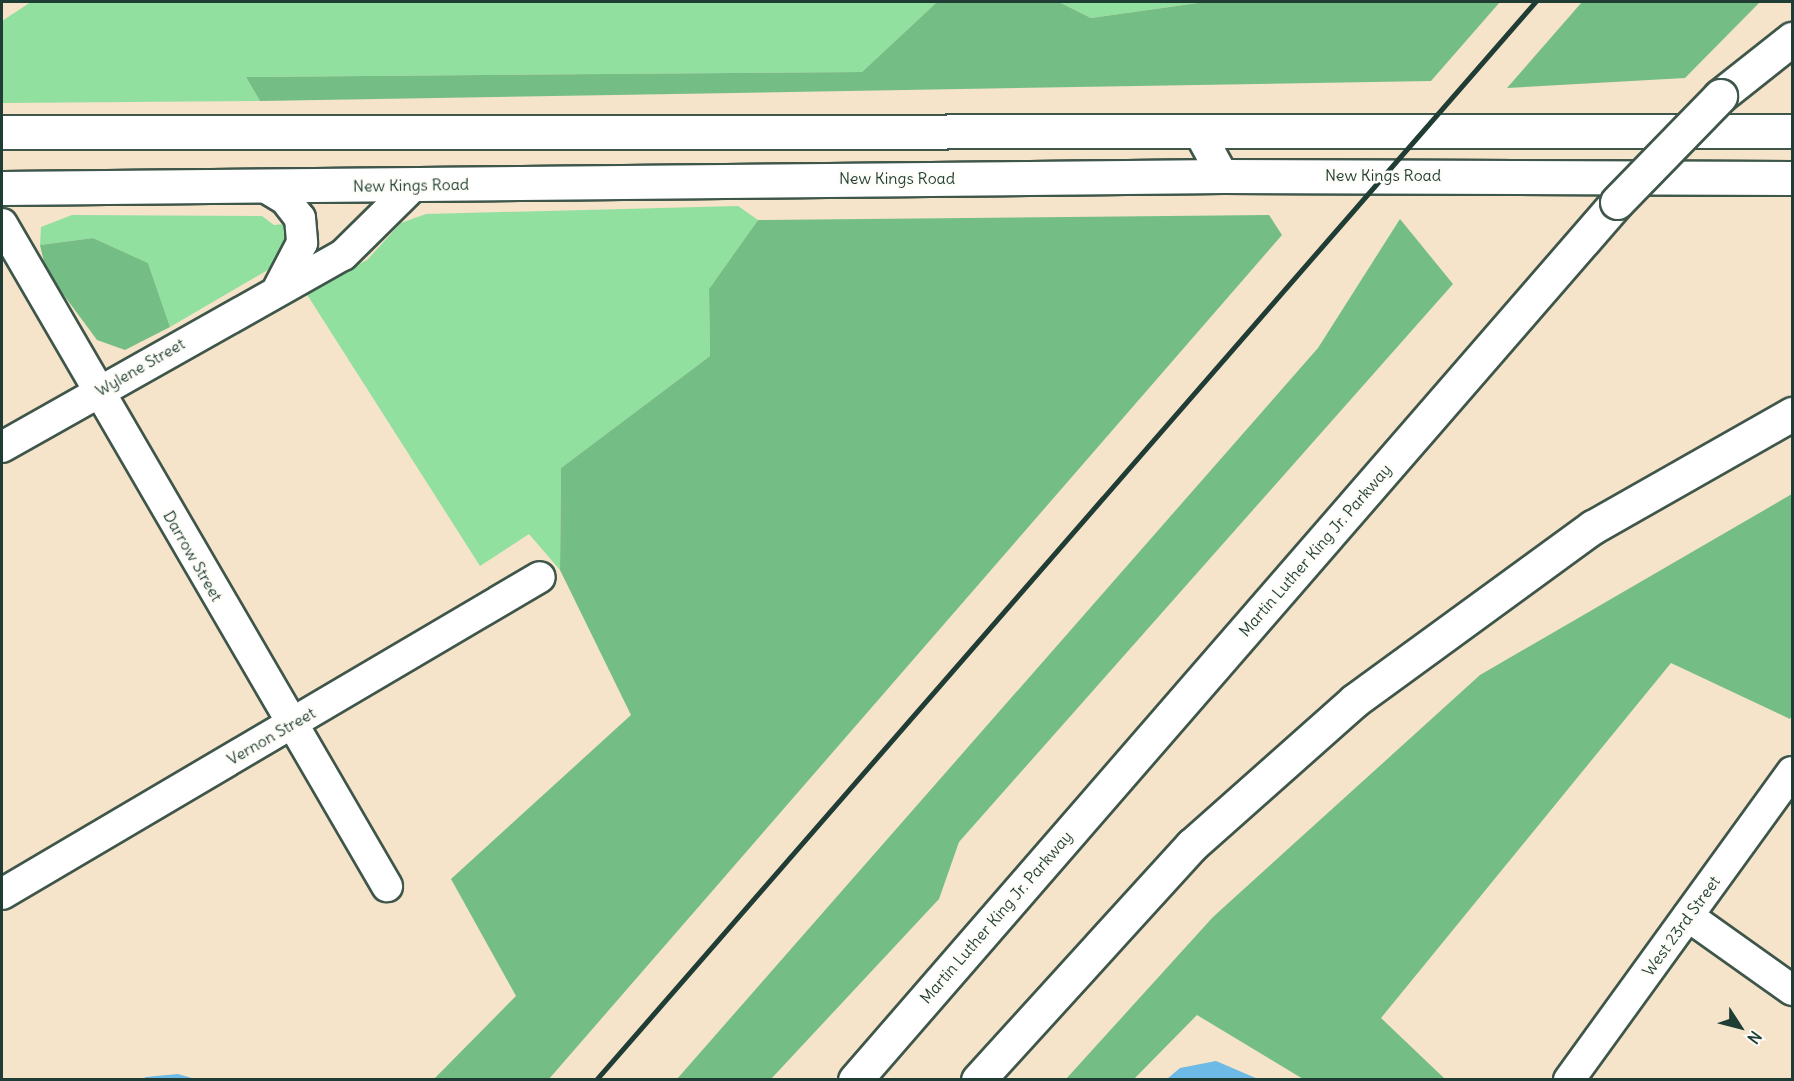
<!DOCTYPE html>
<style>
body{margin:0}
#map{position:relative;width:1794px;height:1081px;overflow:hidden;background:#f5e3ca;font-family:Delius,sans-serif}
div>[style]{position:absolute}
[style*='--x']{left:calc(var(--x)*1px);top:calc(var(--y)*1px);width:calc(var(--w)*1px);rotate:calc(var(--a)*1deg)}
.green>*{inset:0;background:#91e09f}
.forest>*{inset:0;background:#74be86}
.water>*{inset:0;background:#6dbae7}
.roads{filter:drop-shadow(2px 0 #3f564a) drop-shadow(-2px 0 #3f564a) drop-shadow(0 2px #3f564a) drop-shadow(0 -2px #3f564a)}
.street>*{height:30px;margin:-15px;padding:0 15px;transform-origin:15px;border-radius:15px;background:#fff}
.primary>*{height:33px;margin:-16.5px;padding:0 16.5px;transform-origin:16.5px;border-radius:16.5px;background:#fff}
.highway>*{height:33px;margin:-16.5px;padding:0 16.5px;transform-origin:16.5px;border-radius:16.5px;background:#fff}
.rail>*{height:4.5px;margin:-2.25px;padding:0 2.25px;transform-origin:2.25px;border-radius:2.25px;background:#1f3d34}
.bridges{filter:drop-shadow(2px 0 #3f564a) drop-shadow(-2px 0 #3f564a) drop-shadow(0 2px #3f564a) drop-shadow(0 -2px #3f564a)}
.highway-bridge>*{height:33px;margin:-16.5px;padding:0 16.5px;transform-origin:16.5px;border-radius:16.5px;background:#fff}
span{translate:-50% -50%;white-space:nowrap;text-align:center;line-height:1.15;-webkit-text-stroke:5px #fdfcf7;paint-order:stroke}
.street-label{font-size:16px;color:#1f3d34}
.frame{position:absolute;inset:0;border:3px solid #1f3d34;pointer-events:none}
.north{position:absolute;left:1710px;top:997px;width:60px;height:60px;-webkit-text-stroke:4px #fdfcf7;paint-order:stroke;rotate:126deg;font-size:16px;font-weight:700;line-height:24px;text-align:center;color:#1f3d34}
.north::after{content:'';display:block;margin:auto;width:21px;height:27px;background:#1f3d34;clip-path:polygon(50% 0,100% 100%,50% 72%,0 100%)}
</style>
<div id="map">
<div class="green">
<div style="clip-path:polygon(31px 2px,937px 2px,862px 72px,246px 77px,260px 101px,2px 103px,2px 21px)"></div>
<div style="clip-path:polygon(1059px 2px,1205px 2px,1091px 18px)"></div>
<div style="clip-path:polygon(738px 206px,758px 220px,709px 289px,710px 356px,561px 468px,560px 570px,529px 534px,480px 566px,306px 293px,367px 260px,401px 223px,426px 214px)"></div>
<div style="clip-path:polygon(72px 215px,262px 216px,274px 225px,285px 224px,289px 235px,278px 264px,170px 327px,148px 263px,93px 238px,40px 245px,41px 227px)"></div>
</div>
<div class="forest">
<div style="clip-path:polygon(937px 2px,1059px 2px,1091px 18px,1205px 2px,1500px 2px,1431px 81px,260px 101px,246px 77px,862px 72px)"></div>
<div style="clip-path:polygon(1582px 2px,1760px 2px,1685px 78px,1507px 88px)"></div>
<div style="clip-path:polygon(1269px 215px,1282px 235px,549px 1079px,434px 1079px,516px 996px,451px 879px,631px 715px,560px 570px,561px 468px,710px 356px,709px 289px,758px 220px)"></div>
<div style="clip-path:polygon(1400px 219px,1453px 284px,959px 842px,939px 899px,771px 1079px,677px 1079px,1318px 348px)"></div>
<div style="clip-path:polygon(93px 238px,148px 263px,170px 327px,125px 350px,97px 340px,46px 271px,40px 245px)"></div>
<div style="clip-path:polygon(1792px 494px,1792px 715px,1790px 719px,1671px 663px,1381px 1018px,1445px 1079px,1303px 1079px,1197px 1015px,1134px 1079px,1066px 1079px,1213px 917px,1480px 675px)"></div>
</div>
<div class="water">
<div style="clip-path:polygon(1216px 1061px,1258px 1079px,1167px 1079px,1180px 1068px)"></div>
<div style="clip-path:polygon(178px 1074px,195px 1079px,142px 1079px,146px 1077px)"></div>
</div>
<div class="roads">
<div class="street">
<div style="--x:1199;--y:132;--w:50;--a:61.4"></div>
<div style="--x:263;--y:186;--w:26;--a:31"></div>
<div style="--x:285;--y:199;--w:24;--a:52"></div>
<div style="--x:300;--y:218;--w:25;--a:85"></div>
<div style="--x:302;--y:243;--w:50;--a:117.6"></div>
<div style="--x:2;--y:224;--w:766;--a:59.82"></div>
<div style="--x:2;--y:447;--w:391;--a:-29.4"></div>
<div style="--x:343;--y:255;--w:100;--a:-44.6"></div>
<div style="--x:2;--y:894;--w:624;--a:-30.51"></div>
<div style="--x:1688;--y:916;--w:128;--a:35.4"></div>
<div style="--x:1569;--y:1080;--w:380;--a:-54.1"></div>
</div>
<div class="primary">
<div style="--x:2;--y:132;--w:1790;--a:-0.03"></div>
<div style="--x:2;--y:188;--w:1221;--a:-0.56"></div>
<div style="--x:1223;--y:176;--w:569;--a:0.2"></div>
</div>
<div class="highway">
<div style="--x:1720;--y:96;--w:92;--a:-38.4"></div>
<div style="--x:855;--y:1080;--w:1163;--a:-49.05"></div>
<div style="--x:978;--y:1080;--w:318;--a:-47.7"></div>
<div style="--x:1192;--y:845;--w:217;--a:-41.6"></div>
<div style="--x:1354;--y:701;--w:296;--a:-36.1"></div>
<div style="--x:1593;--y:527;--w:229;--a:-29.6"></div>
</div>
</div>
<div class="rail">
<div style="--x:596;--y:1080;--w:1430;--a:-48.94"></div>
</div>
<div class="bridges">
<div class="highway-bridge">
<div style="--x:1617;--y:202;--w:148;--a:-45.8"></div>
</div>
</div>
<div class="street-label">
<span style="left:1383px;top:175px">New Kings Road</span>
<span style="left:897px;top:178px">New Kings Road</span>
<span style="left:411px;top:185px;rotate:-1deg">New Kings Road</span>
<span style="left:140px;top:367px;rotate:-30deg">Wylene Street</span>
<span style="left:1315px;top:550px;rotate:-49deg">Martin Luther King Jr. Parkway</span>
<span style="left:193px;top:556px;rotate:60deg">Darrow Street</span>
<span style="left:271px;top:736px;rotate:-30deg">Vernon Street</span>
<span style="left:996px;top:917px;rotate:-49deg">Martin Luther King Jr. Parkway</span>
<span style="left:1681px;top:926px;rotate:-54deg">West 23rd Street</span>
</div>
<div class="frame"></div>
<div class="north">N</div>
</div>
